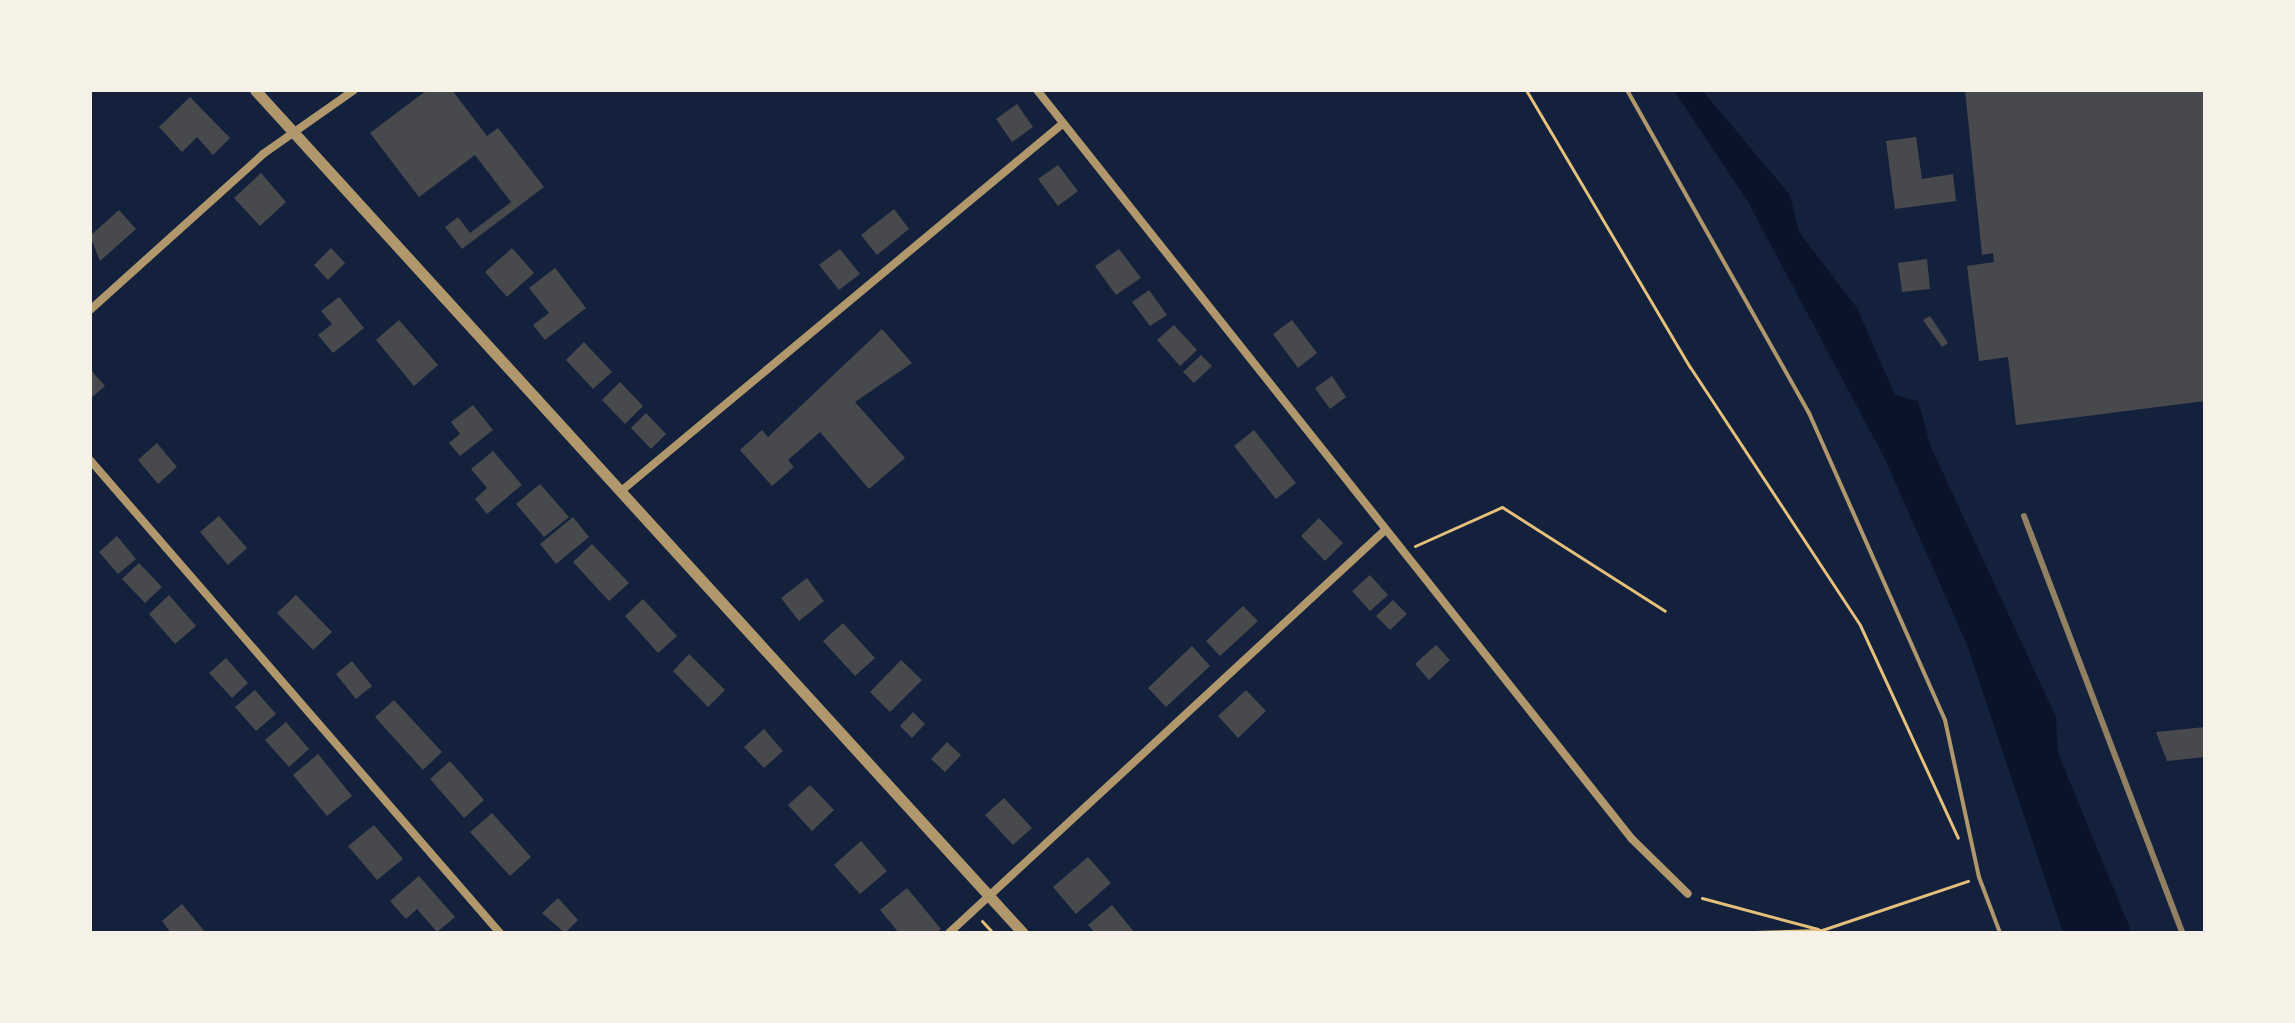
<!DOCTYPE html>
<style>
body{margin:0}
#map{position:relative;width:2295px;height:1023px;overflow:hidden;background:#14213d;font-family:"Exo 2",sans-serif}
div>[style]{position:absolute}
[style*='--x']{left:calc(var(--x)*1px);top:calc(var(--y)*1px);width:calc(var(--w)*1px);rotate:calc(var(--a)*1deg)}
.water>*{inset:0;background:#0b132b}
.building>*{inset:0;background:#48494c}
.path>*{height:3px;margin:-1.5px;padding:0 1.5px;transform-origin:1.5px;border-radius:1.5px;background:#e5c07b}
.service>*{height:4px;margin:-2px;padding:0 2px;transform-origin:2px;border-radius:2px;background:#b1986c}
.minor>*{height:8px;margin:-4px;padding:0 4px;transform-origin:4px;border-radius:4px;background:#b1986c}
.tertiary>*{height:11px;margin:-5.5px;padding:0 5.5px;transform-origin:5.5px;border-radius:5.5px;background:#b1986c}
.rail>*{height:6px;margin:-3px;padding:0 3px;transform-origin:3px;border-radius:3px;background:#918062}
span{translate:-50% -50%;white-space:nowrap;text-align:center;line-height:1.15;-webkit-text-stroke:6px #f6f1e7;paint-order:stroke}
.frame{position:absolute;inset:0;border:92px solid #f6f1e7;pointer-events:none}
</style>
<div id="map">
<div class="water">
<div style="clip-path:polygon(1674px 90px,1702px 90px,1790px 195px,1799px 232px,1857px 308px,1895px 395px,1918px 401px,1931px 447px,2056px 717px,2058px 753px,2132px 933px,2063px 933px,1967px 645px,1885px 459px,1748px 202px)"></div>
</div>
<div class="building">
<div style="clip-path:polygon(427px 90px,452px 90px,487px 136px,498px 128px,544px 187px,462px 249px,445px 227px,458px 217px,470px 233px,511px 202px,475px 155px,419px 197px,370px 133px)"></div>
<div style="clip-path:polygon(1965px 90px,2205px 90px,2205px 401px,2016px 425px,2008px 357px,1979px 361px,1967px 266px,1994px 262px,1993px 253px,1982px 255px)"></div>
<div style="clip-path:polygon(190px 97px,230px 138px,213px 155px,197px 137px,182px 152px,159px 127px)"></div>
<div style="clip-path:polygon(1017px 104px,1033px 127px,1012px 142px,996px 119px)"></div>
<div style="clip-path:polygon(1916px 137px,1922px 179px,1953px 174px,1956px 201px,1895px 209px,1886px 141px)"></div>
<div style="clip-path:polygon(1058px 165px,1078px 191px,1058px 206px,1038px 179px)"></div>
<div style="clip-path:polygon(261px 173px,286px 202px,260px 226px,234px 198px)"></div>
<div style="clip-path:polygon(894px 209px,909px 229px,877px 255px,861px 235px)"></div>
<div style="clip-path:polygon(119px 210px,136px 229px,100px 261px,90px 236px)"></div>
<div style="clip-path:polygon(331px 248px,345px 263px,328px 280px,314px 265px)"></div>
<div style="clip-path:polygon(512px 248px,534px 273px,507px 297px,485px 272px)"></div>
<div style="clip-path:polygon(840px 249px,860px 274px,839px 290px,819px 265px)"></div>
<div style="clip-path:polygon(1119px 249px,1141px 278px,1116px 295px,1095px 266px)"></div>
<div style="clip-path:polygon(1927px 259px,1930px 289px,1902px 292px,1898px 263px)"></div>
<div style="clip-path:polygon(555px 268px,586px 308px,545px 340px,533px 325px,549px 313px,529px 288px)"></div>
<div style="clip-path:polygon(1149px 290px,1167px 315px,1150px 326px,1132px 302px)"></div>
<div style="clip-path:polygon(339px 297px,364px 328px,333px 353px,318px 335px,332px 324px,321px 311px)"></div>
<div style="clip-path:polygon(1930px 316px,1948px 343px,1942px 347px,1923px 320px)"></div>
<div style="clip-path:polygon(399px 320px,438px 365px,414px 386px,376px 340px)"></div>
<div style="clip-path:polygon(1292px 320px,1317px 353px,1298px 368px,1273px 334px)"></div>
<div style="clip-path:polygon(1174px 325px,1197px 350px,1180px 366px,1157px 340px)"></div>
<div style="clip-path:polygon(882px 329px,912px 363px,855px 402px,905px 458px,869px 489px,820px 432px,788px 460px,794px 467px,772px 486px,740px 450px,762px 430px,768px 437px)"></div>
<div style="clip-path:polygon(584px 342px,612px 372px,593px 389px,566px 360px)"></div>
<div style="clip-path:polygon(1201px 355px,1212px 366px,1194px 383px,1183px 372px)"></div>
<div style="clip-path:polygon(90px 369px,105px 386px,90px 399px)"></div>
<div style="clip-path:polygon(1332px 376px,1346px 397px,1330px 409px,1315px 388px)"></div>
<div style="clip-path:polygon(620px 382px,643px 406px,625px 424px,602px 400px)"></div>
<div style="clip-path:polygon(473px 405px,493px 430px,460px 456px,449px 443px,460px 434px,451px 422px)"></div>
<div style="clip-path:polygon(646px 413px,666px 434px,651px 449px,631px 428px)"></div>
<div style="clip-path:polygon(1254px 430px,1296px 483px,1276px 499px,1234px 446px)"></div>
<div style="clip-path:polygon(157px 443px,177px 467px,158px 484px,138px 460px)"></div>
<div style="clip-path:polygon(493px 451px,522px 485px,487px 514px,475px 499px,487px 488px,471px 469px)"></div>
<div style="clip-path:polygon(540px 484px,569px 517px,544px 537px,516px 504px)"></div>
<div style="clip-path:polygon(219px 516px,247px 548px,228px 565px,200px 532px)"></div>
<div style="clip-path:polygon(573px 517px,589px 537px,556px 564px,540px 544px)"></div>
<div style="clip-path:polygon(1319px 518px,1343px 543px,1325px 561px,1301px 536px)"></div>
<div style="clip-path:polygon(117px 536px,136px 559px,118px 574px,99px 552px)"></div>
<div style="clip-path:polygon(592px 544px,629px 583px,609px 601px,573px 562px)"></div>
<div style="clip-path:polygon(139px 563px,162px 587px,145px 603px,122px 579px)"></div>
<div style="clip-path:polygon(1370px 575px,1388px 595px,1370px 611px,1352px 591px)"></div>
<div style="clip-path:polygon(807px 578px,824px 601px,799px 621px,781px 598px)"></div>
<div style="clip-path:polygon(169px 595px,196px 626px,175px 644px,149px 614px)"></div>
<div style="clip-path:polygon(296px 595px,332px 632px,313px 650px,277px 613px)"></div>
<div style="clip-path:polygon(643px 599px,677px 636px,658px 653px,625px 616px)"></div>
<div style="clip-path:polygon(1393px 600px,1407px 614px,1390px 630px,1376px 616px)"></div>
<div style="clip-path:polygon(1243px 606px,1258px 621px,1220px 656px,1206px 641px)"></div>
<div style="clip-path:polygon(843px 623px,875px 658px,855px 676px,823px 641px)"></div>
<div style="clip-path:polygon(1436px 645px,1450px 660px,1429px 680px,1415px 664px)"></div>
<div style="clip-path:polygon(1192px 646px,1210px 666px,1166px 707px,1148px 688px)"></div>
<div style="clip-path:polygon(689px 654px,725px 690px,708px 707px,673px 671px)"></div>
<div style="clip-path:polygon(226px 658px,248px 683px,232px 698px,209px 673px)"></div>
<div style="clip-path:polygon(901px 660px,922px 680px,890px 712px,870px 692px)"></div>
<div style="clip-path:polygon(352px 661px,372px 686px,356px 699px,336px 674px)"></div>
<div style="clip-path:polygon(255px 690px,276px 714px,256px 731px,235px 707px)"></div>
<div style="clip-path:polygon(1246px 690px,1266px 711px,1238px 738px,1218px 716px)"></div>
<div style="clip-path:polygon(394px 700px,442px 752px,423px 770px,375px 717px)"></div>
<div style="clip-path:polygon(913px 712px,925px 724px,912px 738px,900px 726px)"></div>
<div style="clip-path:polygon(286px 722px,309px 749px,289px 767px,265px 740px)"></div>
<div style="clip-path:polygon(2205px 727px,2205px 757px,2167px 761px,2156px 732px)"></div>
<div style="clip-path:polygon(764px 729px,783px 751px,764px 768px,744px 747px)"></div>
<div style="clip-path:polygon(947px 742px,961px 755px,945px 772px,931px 759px)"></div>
<div style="clip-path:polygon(318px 754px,352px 796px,327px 816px,293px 775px)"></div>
<div style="clip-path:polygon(450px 761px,484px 800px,464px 818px,430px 779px)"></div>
<div style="clip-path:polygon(810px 785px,834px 810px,812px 831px,788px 805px)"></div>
<div style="clip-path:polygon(1004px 798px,1032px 828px,1013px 845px,985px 815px)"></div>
<div style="clip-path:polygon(492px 813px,531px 857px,510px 876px,470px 832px)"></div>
<div style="clip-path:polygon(374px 825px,403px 859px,377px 880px,348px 846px)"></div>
<div style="clip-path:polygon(861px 841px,887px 871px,860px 894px,834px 865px)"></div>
<div style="clip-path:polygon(1088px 857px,1111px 883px,1076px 914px,1053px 887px)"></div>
<div style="clip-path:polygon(419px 876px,455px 917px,437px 932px,417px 909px,406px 919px,390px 901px)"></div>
<div style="clip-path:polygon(907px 888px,941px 929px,936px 933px,899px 933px,880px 910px)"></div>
<div style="clip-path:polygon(558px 898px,578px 920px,565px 933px,542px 913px)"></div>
<div style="clip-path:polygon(182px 904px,206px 933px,171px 933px,162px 921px)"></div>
<div style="clip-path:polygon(1112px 905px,1135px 933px,1095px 933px,1088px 925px)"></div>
</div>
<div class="path">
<div style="--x:1526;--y:90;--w:322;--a:59.4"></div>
<div style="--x:1690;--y:367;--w:309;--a:56.6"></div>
<div style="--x:1860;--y:625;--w:234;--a:65.3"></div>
<div style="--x:1415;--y:546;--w:95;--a:-24.1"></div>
<div style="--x:1502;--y:507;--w:193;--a:32.5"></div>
<div style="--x:1702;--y:898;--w:120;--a:15"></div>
<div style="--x:982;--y:921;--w:16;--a:47"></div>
<div style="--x:1721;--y:933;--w:101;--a:-1.7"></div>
<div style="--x:1822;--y:930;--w:154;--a:-18.6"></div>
</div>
<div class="service">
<div style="--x:1627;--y:90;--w:371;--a:60.6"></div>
<div style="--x:1809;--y:413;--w:336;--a:66.1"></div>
<div style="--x:1945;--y:720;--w:161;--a:77.8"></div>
<div style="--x:1979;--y:877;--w:60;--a:69.4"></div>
</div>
<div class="minor">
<div style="--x:1037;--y:90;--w:957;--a:51.54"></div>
<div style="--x:1632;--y:839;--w:78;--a:44.5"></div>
<div style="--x:90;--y:310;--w:233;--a:-42"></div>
<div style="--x:263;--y:154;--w:111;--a:-35.1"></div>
<div style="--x:90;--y:460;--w:626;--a:49.08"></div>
<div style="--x:620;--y:492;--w:574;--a:-39.77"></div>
<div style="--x:949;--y:933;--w:592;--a:-42.74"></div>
</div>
<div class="tertiary">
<div style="--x:255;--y:90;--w:1140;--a:47.67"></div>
</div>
<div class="rail">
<div style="--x:2024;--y:516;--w:446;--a:69.2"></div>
</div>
<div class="frame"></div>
</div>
